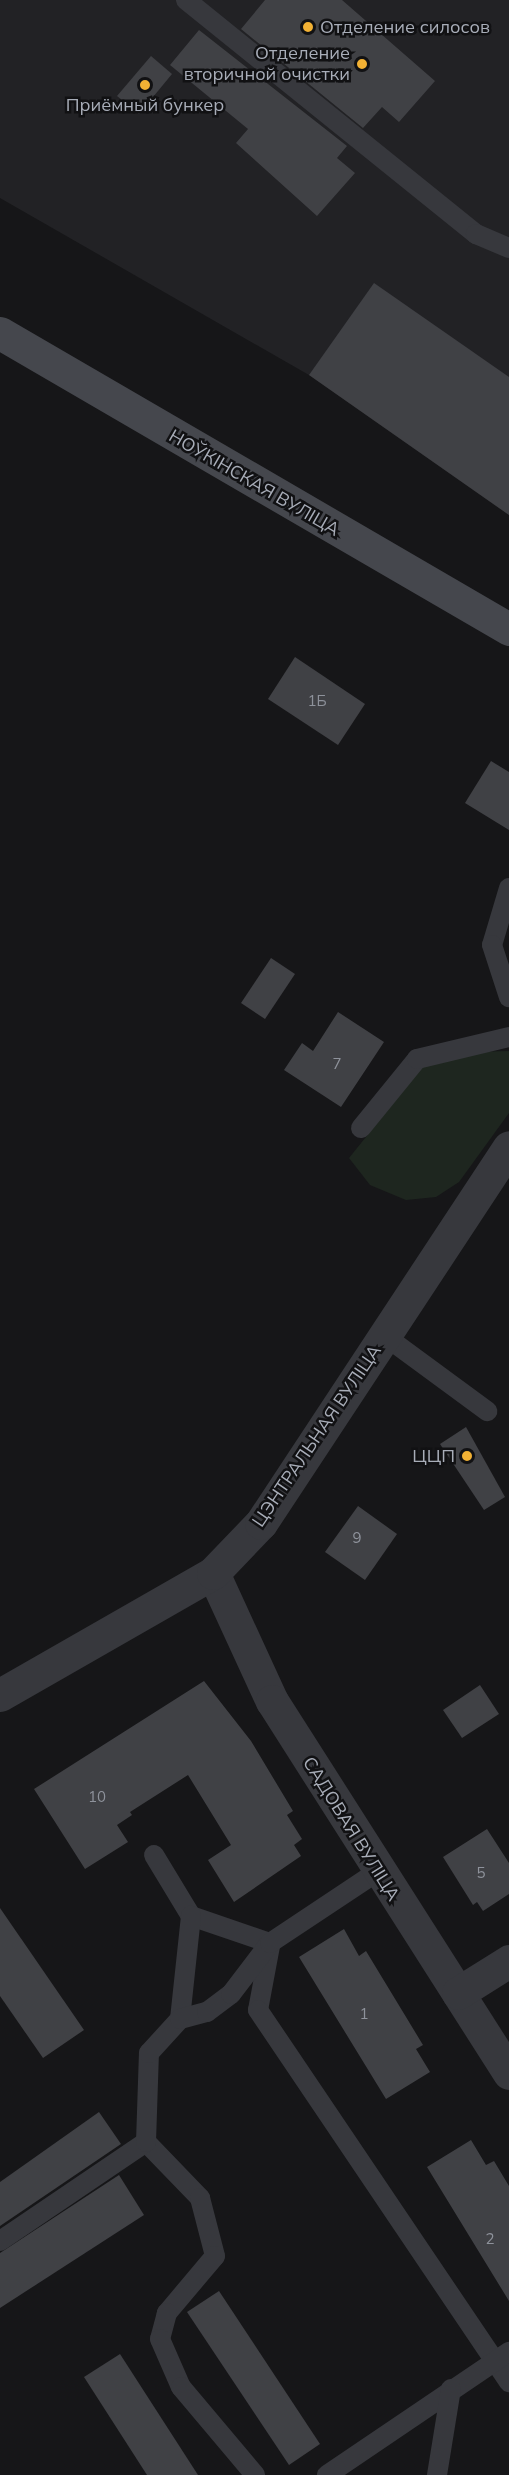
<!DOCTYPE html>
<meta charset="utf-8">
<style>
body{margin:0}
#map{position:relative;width:509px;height:2475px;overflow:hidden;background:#161618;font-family:Mulish,sans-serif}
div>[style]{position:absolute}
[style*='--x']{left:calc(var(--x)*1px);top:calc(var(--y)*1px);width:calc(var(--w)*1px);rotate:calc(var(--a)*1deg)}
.built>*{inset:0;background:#222225}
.green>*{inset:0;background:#1e261f}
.building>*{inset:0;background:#404145}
.service>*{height:20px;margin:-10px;padding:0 10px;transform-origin:10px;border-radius:10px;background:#37383d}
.minor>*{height:33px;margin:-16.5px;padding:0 16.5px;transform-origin:16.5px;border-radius:16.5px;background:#37383d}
.secondary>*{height:33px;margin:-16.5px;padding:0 16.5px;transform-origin:16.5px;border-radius:16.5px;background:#45474d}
.dots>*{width:16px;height:16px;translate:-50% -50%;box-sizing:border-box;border:3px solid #111113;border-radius:50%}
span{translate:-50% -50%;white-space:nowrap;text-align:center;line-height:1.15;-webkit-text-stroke:5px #111113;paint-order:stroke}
.number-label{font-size:15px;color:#8e929b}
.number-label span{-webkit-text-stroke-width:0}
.poi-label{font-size:18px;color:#a8adb8}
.left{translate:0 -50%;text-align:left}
.right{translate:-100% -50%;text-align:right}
.street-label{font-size:18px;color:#a8adb8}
</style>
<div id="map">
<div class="built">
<div style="clip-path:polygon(0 0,509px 0,509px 515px,309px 375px,0 198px)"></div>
</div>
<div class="green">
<div style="clip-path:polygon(509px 1051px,509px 1113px,459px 1182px,436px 1197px,406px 1200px,370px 1185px,349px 1158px,424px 1065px,469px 1052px)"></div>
</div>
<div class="building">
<div style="clip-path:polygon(265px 0,342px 0,435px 81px,399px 122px,382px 107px,363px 128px,241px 29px)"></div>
<div style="clip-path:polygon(199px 30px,347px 146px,337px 158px,355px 173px,317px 216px,236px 143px,248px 129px,170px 65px)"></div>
<div style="clip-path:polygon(151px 56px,172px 74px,139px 114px,117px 96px)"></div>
<div style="clip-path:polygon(374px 283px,509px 377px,509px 515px,309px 375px)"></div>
<div style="clip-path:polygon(295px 657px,365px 704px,338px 745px,268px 699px)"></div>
<div style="clip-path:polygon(491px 761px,509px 772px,509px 830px,465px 803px)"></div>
<div style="clip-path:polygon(271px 958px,295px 974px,265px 1019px,241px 1003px)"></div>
<div style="clip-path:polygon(338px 1012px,384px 1042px,341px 1107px,284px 1070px,302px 1043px,313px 1051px)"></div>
<div style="clip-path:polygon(466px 1427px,505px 1497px,484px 1510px,440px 1444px)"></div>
<div style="clip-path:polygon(358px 1506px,397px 1534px,365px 1580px,325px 1552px)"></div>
<div style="clip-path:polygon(204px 1681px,251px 1741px,293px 1811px,287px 1815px,302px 1839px,294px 1845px,301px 1856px,234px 1902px,208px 1860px,231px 1845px,188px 1775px,130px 1812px,132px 1815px,117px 1825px,128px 1842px,85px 1869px,34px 1789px)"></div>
<div style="clip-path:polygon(480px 1685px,499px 1714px,462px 1738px,443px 1710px)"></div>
<div style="clip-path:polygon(487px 1829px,509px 1863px,509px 1894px,483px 1911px,477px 1902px,473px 1905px,443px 1857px)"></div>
<div style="clip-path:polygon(0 1908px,84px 2030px,43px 2058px,0 1996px)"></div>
<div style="clip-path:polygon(344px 1929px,359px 1956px,366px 1951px,423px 2045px,416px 2049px,430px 2072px,386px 2099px,299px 1957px)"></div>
<div style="clip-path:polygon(99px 2112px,121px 2144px,0 2226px,0 2182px)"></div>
<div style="clip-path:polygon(471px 2140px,486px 2165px,494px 2161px,509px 2186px,509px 2301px,427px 2167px)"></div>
<div style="clip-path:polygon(119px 2175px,144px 2215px,0 2308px,0 2253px)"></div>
<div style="clip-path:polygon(219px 2291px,320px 2444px,289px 2465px,187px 2312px)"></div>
<div style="clip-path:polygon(120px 2354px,198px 2475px,147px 2475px,84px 2377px)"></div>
</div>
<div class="service">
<div style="--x:186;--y:0;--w:373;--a:38.9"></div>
<div style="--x:476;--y:234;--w:36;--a:23"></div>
<div style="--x:509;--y:888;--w:59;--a:106.6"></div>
<div style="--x:492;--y:945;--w:55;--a:71.9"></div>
<div style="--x:361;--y:1128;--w:89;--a:-50.9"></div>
<div style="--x:417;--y:1059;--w:95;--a:-13.4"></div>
<div style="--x:385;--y:1336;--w:127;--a:36.3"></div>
<div style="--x:154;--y:1855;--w:71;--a:58.8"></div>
<div style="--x:191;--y:1916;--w:83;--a:18.9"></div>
<div style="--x:270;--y:1946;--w:65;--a:100.6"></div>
<div style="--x:258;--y:2010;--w:449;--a:56"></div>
<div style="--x:180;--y:2019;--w:104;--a:-83.9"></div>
<div style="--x:146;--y:2142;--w:78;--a:46"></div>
<div style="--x:200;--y:2198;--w:60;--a:75.5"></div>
<div style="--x:215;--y:2256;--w:75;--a:130.1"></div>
<div style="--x:167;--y:2313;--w:27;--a:105"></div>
<div style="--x:160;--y:2339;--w:52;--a:66.4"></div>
<div style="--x:181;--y:2387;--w:115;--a:49.9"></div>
<div style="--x:0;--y:2241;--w:176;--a:-34.1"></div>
<div style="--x:146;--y:2142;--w:89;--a:-88.1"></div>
<div style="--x:149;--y:2053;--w:46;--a:-47.6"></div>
<div style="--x:180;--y:2019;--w:28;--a:-15"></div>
<div style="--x:207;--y:2012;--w:30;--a:-37"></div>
<div style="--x:231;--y:1994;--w:64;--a:-52.6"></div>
<div style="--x:270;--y:1943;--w:128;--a:-33.6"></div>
<div style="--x:327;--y:2475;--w:220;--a:-34.1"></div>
<div style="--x:437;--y:2475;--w:87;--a:-80.8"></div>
</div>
<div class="minor">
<div style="--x:213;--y:1573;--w:141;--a:65.3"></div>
<div style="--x:272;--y:1701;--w:441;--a:57.5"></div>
<div style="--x:0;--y:1695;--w:245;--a:-29.8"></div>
<div style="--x:213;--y:1573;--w:69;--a:-46.2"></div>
<div style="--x:261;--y:1523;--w:450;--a:-56.6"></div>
<div style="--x:458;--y:1993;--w:60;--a:-32.1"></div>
</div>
<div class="secondary">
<div style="--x:0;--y:333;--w:589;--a:30.18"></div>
</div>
<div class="dots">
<div style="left:308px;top:27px;background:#f2b134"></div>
<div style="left:362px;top:64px;background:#f2b134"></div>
<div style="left:145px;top:85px;background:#f2b134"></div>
<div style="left:467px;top:1456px;background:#f2b134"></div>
</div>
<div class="number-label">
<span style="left:317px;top:701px">1Б</span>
<span style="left:337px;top:1064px">7</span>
<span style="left:357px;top:1538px">9</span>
<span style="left:97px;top:1797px">10</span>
<span style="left:481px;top:1873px">5</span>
<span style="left:364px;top:2014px">1</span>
<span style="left:490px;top:2239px">2</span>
</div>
<div class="poi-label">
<span class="left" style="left:320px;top:27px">Отделение силосов</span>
<span class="right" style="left:350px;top:64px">Отделение<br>вторичной очистки</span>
<span style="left:145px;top:105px">Приёмный бункер</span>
<span class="right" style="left:455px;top:1456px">ЦЦП</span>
</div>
<div class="street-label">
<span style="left:254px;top:483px;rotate:30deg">НОЎКІНСКАЯ ВУЛІЦА</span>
<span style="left:317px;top:1436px;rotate:-56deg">ЦЭНТРАЛЬНАЯ ВУЛІЦА</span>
<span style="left:351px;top:1829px;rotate:58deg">САДОВАЯ ВУЛІЦА</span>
</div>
</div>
